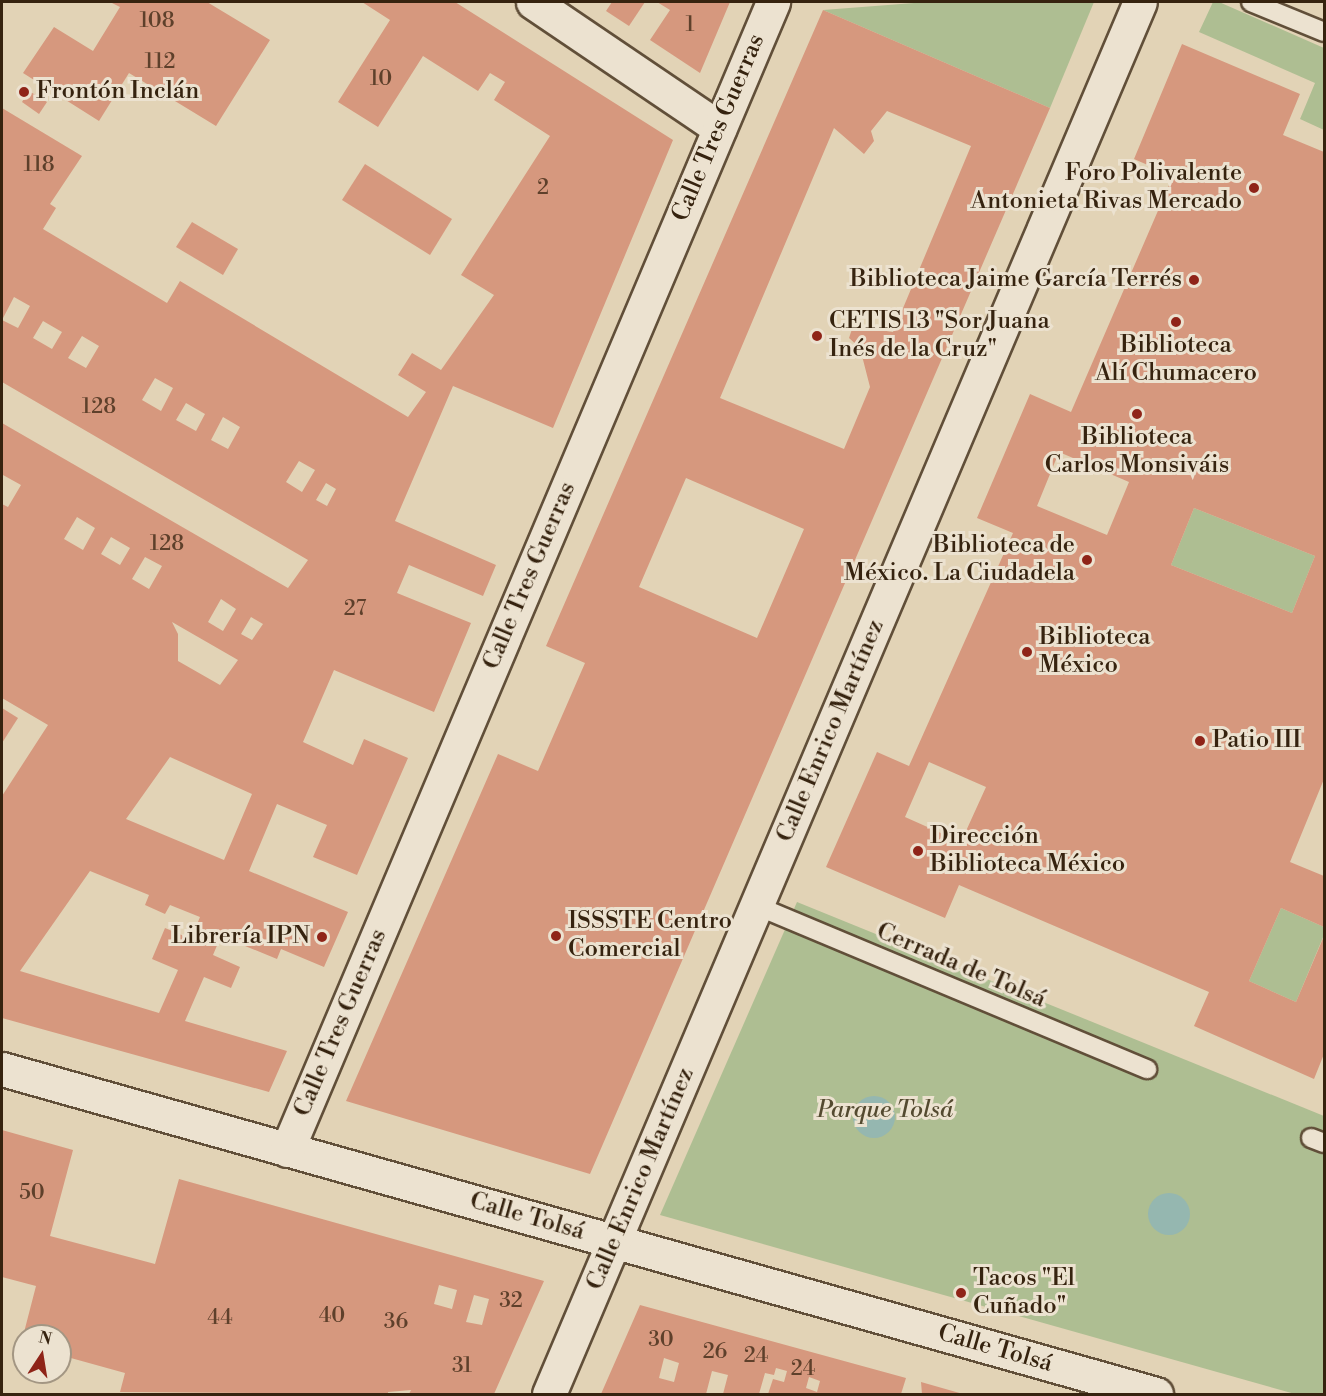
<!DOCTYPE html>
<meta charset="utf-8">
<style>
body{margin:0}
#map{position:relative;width:1326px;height:1396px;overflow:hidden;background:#e2d3b6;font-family:"Libre Bodoni",serif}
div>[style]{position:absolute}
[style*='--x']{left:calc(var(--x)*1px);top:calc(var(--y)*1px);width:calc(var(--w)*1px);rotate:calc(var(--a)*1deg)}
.green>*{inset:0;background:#aebe92}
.water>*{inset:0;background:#95b7b0}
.round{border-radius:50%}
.building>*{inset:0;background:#d6987e}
.roads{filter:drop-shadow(2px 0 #614f39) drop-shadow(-2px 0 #614f39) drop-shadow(0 2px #614f39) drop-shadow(0 -2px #614f39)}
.lane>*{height:18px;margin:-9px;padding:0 9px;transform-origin:9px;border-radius:9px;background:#ece2d0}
.street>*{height:33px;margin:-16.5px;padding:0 16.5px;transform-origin:16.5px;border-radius:16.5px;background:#ece2d0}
.dots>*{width:16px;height:16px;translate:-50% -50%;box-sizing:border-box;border:3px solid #ece2d0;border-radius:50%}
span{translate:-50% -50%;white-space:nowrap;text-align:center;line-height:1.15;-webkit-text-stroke:6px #ece2d0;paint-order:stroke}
.number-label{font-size:21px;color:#5e402b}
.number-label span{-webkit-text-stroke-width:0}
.poi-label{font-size:24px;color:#36230f}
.left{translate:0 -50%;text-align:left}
.right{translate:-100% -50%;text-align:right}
.street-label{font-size:24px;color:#36230f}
.park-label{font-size:24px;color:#544a30;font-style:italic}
.frame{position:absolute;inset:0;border:3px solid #36230f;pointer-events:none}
.north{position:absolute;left:12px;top:1324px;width:60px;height:60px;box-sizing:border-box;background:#ece2d0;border:2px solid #a39683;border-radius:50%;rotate:12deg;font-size:16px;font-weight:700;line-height:24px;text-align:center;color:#36230f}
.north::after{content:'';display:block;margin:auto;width:21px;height:27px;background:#8f2418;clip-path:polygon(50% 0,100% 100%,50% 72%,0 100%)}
</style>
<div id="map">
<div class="green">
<div style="clip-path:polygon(927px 2px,1094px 2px,1050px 108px,823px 10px)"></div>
<div style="clip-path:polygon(1213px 2px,1219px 2px,1324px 48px,1324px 130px,1300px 119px,1315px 83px,1199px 32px)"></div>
<div style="clip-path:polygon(1194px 508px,1315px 556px,1292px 613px,1171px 565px)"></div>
<div style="clip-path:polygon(797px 902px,1324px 1116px,1324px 1394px,1295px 1394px,660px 1215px)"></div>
<div style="clip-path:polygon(1281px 908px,1324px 927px,1324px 935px,1296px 1002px,1249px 981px)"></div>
</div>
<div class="water">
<div class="round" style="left:853px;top:1096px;width:42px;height:42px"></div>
<div class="round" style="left:1148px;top:1193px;width:42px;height:42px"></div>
</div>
<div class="building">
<div style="clip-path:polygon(110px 2px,207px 2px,270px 40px,216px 126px,129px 73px,99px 121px,23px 73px,54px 27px,93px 51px,120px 7px)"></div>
<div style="clip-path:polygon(evenodd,362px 2px,455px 2px,673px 140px,553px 428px,453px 386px,395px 521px,496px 565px,483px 596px,409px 565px,397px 593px,471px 623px,434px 712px,334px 670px,303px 742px,353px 765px,364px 739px,408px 758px,357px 875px,313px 857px,327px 825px,277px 804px,249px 871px,348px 912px,324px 967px,281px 949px,277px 959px,221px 936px,213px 955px,240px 967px,231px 988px,204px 977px,185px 1021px,287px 1051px,269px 1092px,2px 1018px,2px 796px,48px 725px,2px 698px,2px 504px,8px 507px,21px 485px,3px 475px,2px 478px,2px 423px,288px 588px,308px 560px,2px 382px,2px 320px,18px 328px,30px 306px,14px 297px,2px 320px,2px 108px,82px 156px,50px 204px,56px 208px,43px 229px,167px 303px,180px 281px,408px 417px,426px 392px,398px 375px,412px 353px,441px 370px,494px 295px,461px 275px,550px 136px,494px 100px,505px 82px,490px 73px,478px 91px,423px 56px,378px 127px,338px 102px,390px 20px,362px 2px,43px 321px,62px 332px,52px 349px,33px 338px,43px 321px,362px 2px,82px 336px,99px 346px,86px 368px,68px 358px,82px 336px,362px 2px,155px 378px,173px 388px,161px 411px,142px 400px,155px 378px,362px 2px,186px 403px,205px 414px,196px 431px,176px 420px,186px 403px,362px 2px,223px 417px,240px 427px,228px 449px,211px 440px,223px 417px,362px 2px,299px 461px,315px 470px,302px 492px,286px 482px,299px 461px,362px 2px,326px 483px,336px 489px,327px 506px,316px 500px,326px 483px,362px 2px,77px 517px,95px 528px,83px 550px,64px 539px,77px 517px,362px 2px,111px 537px,130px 548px,120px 565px,101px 554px,111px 537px,362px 2px,145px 557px,162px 566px,149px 589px,132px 579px,145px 557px,362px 2px,221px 599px,236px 609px,223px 631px,208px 622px,221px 599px,362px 2px,251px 617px,263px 624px,252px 640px,241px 634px,251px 617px,362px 2px,172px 622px,238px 660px,220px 685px,178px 661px,178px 634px,172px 622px,362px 2px,170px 757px,252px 794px,224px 860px,126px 819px,170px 757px,362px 2px,90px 871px,149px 895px,145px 905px,165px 914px,170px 905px,200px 917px,191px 939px,165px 928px,152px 959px,178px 970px,159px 1013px,20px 971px,90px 871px)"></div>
<div style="clip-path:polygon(612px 2px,645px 2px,629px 26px,606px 11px)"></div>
<div style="clip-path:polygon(657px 2px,730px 2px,700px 73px,650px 40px,670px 10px)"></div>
<div style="clip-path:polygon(evenodd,823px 10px,1050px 108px,590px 1174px,346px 1101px,498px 754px,538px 771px,585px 663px,546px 646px,823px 10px,887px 111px,971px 146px,893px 332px,853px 326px,849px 338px,860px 348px,870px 387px,844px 449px,720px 398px,834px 128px,864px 154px,874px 141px,871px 131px,887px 111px,823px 10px,686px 478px,804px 529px,757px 638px,639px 587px,686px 478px)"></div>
<div style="clip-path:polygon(evenodd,1182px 44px,1300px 94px,1283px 135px,1324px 152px,1324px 779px,1290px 862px,1324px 876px,1324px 927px,1281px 908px,1249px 981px,1296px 1002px,1324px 936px,1324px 1054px,1314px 1079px,1194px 1026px,1209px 992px,959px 885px,945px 918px,826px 867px,877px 752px,909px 766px,1013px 533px,977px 518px,1030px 394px,1071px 412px,1173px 176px,1134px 159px,1182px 44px,1059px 452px,1129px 482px,1107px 535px,1037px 506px,1059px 452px,1182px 44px,1194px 508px,1315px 556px,1292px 613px,1171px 565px,1194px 508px,1182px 44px,929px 762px,986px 787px,961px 842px,905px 817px,929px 762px)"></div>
<div style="clip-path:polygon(29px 91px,47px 102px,39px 114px,22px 102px)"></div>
<div style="clip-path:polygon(365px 164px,452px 219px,430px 255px,342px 200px)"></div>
<div style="clip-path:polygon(192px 222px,238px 249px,223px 275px,176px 247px)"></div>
<div style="clip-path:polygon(2px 708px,18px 718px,2px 743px)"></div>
<div style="clip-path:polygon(evenodd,2px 1130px,73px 1150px,50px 1236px,155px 1264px,179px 1179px,544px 1281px,494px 1394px,409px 1394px,411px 1390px,388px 1392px,388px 1394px,120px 1392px,125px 1373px,60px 1355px,60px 1336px,24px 1336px,24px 1345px,21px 1344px,36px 1286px,2px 1277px,2px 1130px,439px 1285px,457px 1290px,452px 1309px,434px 1304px,439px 1285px,2px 1130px,474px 1295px,489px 1299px,482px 1325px,466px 1322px,474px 1295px)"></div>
<div style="clip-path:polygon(evenodd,640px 1305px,906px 1378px,901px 1394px,768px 1394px,773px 1379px,784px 1382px,787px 1371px,776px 1368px,774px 1375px,765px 1373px,759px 1394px,723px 1394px,728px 1375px,712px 1371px,706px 1394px,601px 1394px,640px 1305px,664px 1358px,679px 1363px,674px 1382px,659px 1378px,664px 1358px,640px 1305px,809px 1377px,820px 1381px,817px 1392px,806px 1388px,809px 1377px)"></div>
<div style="clip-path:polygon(921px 1382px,963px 1394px,922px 1394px)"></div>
</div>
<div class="roads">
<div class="lane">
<div style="--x:1251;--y:2;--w:79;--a:22.3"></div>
<div style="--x:757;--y:906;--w:423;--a:22.7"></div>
<div style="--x:1311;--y:1138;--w:14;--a:21"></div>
</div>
<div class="street">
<div style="--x:533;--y:2;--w:225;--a:34.1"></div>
<div style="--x:2;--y:1069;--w:1199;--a:15.73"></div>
<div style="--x:287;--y:1150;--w:1247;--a:-67.05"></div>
<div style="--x:549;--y:1394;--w:1512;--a:-67"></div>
</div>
</div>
<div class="dots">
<div style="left:24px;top:92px;background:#8f2418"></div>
<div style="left:1254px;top:188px;background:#8f2418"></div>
<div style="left:1194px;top:280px;background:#8f2418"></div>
<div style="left:1176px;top:322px;background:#8f2418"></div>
<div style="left:817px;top:336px;background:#8f2418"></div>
<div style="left:1137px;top:414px;background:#8f2418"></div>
<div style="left:1087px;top:560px;background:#8f2418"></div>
<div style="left:1027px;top:652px;background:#8f2418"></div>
<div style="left:1200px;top:741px;background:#8f2418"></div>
<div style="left:918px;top:851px;background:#8f2418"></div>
<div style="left:556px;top:936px;background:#8f2418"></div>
<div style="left:322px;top:937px;background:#8f2418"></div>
<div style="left:961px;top:1293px;background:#8f2418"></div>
</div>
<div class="number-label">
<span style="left:157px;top:21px">108</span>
<span style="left:690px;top:25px">1</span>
<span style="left:160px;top:62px">112</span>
<span style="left:381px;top:79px">10</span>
<span style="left:39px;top:165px">118</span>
<span style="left:543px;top:188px">2</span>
<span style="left:99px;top:407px">128</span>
<span style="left:167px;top:544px">128</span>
<span style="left:355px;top:609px">27</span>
<span style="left:32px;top:1193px">50</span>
<span style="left:511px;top:1301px">32</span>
<span style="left:332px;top:1316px">40</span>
<span style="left:220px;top:1318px">44</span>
<span style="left:396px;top:1322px">36</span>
<span style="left:661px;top:1340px">30</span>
<span style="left:715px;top:1352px">26</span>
<span style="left:756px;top:1356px">24</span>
<span style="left:462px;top:1366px">31</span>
<span style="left:803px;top:1369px">24</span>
</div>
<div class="poi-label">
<span class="left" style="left:36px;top:92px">Frontón Inclán</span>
<span class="right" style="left:1242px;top:188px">Foro Polivalente<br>Antonieta Rivas Mercado</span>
<span class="right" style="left:1182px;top:280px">Biblioteca Jaime García Terrés</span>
<span class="left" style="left:829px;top:336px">CETIS 13 "Sor Juana<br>Inés de la Cruz"</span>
<span style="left:1176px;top:360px">Biblioteca<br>Alí Chumacero</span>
<span style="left:1137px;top:452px">Biblioteca<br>Carlos Monsiváis</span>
<span class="right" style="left:1075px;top:560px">Biblioteca de<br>México. La Ciudadela</span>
<span class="left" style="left:1039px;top:652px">Biblioteca<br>México</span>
<span class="left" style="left:1212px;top:741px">Patio III</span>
<span class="left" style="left:930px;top:851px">Dirección<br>Biblioteca México</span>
<span class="left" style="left:568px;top:936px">ISSSTE Centro<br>Comercial</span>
<span class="right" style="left:310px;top:937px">Librería IPN</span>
<span class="left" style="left:973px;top:1293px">Tacos "El<br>Cuñado"</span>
</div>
<div class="street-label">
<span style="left:719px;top:128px;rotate:-67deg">Calle Tres Guerras</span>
<span style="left:530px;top:576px;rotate:-67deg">Calle Tres Guerras</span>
<span style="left:831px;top:731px;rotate:-67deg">Calle Enrico Martínez</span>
<span style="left:961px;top:966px;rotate:23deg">Cerrada de Tolsá</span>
<span style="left:341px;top:1023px;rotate:-67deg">Calle Tres Guerras</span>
<span style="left:641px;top:1179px;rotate:-67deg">Calle Enrico Martínez</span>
<span style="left:527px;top:1217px;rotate:16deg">Calle Tolsá</span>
<span style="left:995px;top:1349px;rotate:16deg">Calle Tolsá</span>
</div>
<div class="park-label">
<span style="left:885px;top:1111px">Parque Tolsá</span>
</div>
<div class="frame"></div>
<div class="north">N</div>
</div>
